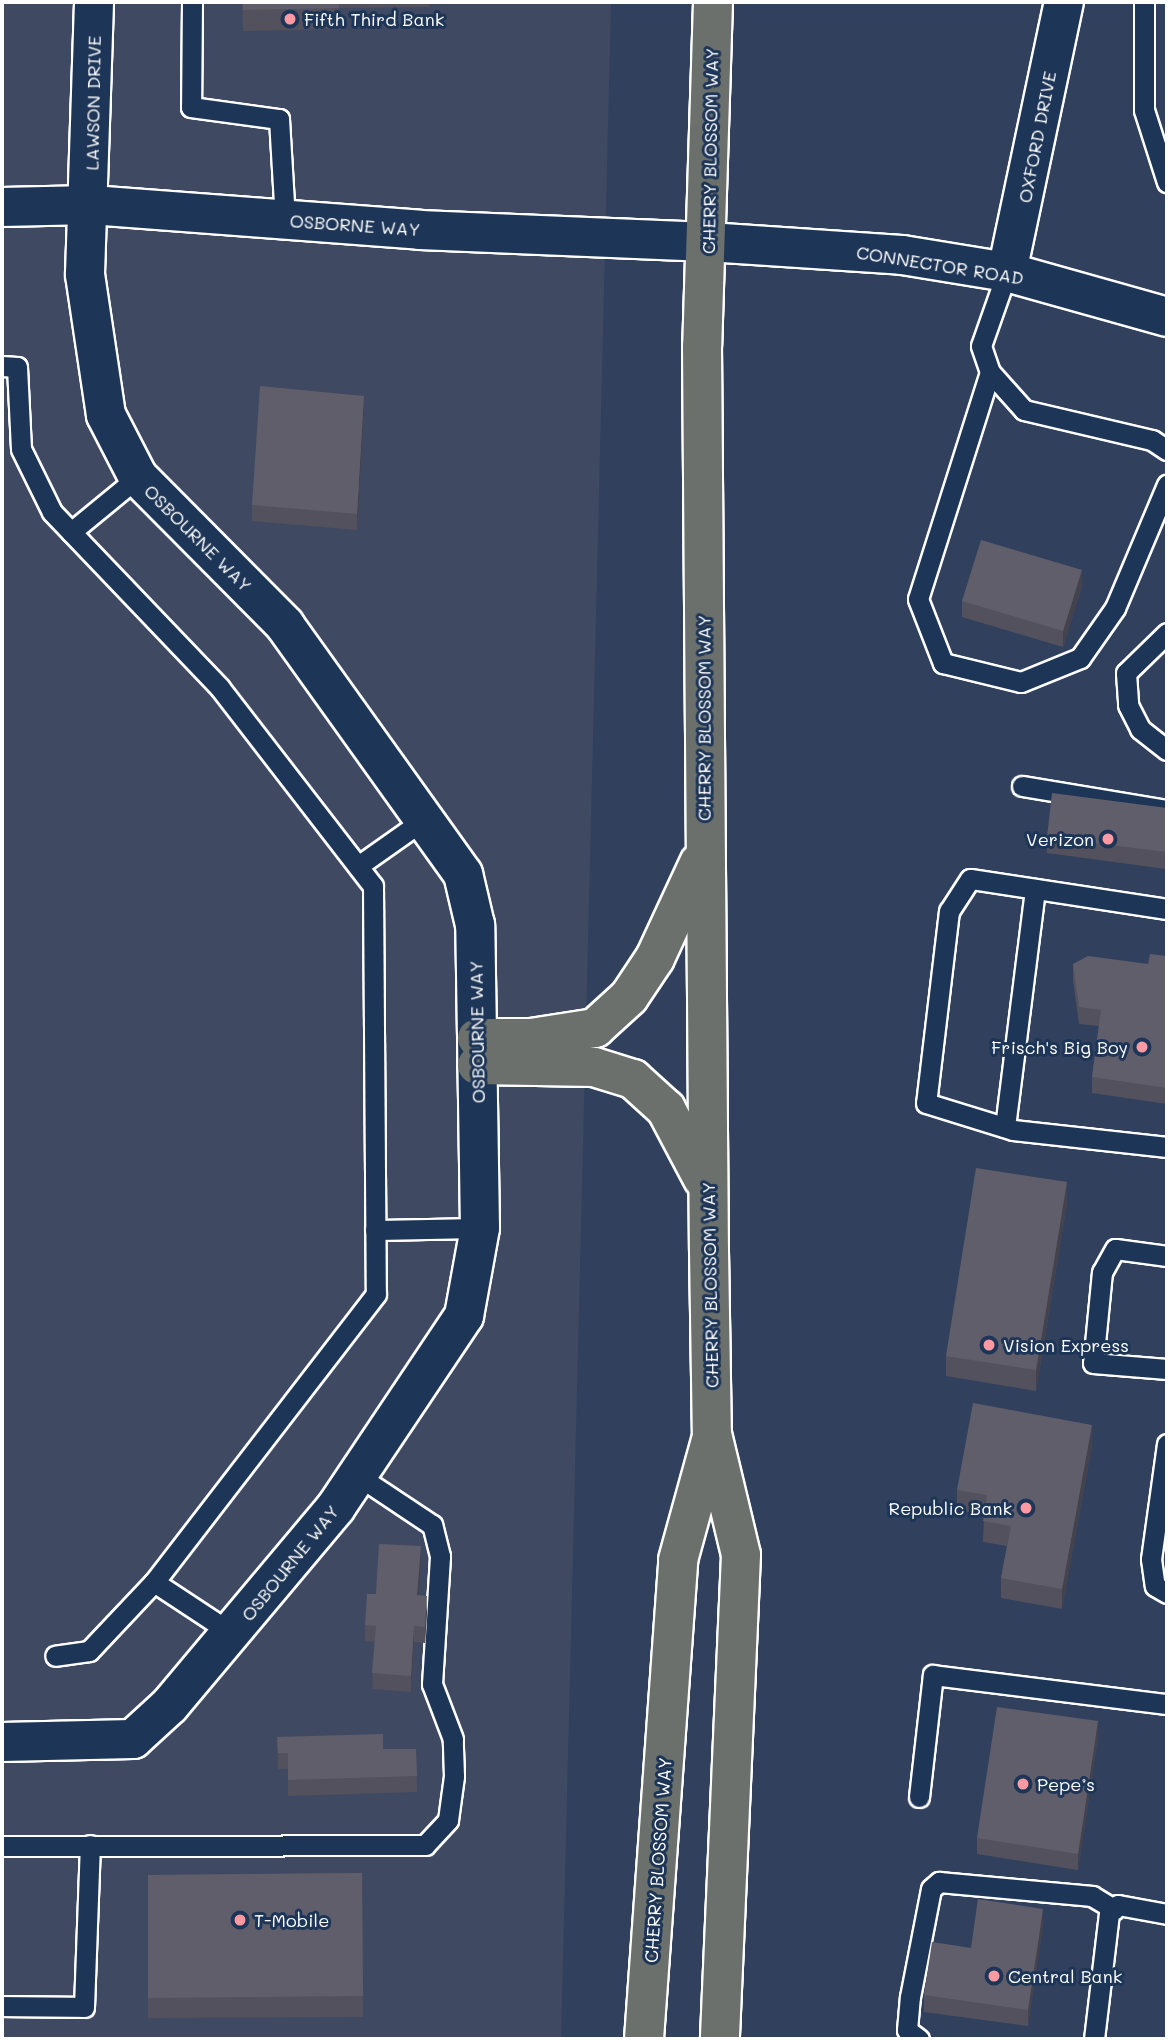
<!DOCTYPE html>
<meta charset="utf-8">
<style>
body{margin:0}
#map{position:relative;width:1169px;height:2041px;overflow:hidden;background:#31415d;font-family:Mali,sans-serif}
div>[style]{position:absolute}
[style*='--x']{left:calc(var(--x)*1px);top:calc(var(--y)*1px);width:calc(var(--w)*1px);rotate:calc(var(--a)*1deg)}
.built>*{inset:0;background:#3f4a62}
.roads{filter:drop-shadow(2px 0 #fff) drop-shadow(-2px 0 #fff) drop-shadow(0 2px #fff) drop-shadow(0 -2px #fff)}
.service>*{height:19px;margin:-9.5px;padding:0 9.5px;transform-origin:9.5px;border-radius:9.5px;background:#1d3557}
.minor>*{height:38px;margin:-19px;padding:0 19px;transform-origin:19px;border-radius:19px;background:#1d3557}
.secondary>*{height:38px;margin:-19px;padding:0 19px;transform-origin:19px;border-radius:19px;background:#1d3557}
.primary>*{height:38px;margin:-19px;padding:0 19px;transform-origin:19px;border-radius:19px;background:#6b706d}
.wall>*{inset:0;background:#53515d}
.shaded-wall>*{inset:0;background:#44424c}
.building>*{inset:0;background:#615e6c}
.dots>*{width:19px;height:19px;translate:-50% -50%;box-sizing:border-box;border:4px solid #1d3557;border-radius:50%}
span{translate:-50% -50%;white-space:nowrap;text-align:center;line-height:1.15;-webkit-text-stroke:6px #1d3557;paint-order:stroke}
.poi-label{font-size:18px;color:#fff}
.left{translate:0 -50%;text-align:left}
.right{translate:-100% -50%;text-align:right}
.street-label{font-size:18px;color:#fff}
.frame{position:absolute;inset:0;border:4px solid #fff;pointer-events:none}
</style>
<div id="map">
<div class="built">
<div style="clip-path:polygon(2px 2px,611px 2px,561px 2039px,2px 2039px)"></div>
</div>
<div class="roads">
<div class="service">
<div style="--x:192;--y:2;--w:105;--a:90.5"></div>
<div style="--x:191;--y:107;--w:89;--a:7.8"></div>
<div style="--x:279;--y:119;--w:101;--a:86.6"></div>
<div style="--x:1144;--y:2;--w:108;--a:90"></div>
<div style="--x:1144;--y:110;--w:76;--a:72.3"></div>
<div style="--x:1007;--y:272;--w:78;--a:109.4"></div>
<div style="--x:981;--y:346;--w:28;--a:71"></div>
<div style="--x:990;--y:372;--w:51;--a:48.2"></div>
<div style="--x:1024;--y:410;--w:131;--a:13.2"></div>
<div style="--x:1152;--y:440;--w:18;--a:34"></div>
<div style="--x:2;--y:366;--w:15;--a:4"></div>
<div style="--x:17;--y:367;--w:82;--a:87.2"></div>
<div style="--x:21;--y:449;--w:70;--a:63.8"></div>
<div style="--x:52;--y:512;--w:243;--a:46.3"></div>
<div style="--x:220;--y:688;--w:250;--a:52.3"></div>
<div style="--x:373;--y:886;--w:408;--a:89.6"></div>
<div style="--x:376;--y:1294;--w:364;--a:127.6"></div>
<div style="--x:154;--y:1582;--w:95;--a:133.3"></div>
<div style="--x:89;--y:1651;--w:34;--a:172"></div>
<div style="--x:990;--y:372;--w:238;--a:107.6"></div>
<div style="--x:918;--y:599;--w:69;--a:68.7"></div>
<div style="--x:943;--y:663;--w:80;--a:13.7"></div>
<div style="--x:1021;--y:682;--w:64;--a:-22.1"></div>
<div style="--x:1080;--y:658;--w:61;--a:-55"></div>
<div style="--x:1115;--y:608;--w:134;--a:-67.1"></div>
<div style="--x:71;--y:532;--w:87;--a:-39.4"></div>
<div style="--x:1167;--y:633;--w:57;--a:135.7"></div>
<div style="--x:1126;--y:673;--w:32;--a:86"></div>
<div style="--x:1128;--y:705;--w:27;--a:63"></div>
<div style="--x:1140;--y:729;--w:34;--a:38"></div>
<div style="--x:1022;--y:786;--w:147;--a:9.4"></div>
<div style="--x:358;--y:866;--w:83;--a:-35.2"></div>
<div style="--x:1167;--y:909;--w:199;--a:-171.3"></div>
<div style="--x:970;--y:879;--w:38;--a:123"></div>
<div style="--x:949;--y:911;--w:193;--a:96.8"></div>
<div style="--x:926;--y:1103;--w:91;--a:17.2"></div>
<div style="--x:1013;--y:1130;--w:155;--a:6.3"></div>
<div style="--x:1005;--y:1127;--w:240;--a:-82.8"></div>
<div style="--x:375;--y:1230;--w:105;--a:-1.1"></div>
<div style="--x:1167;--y:1256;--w:52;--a:-172.3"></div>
<div style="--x:1115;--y:1249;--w:26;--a:119"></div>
<div style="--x:1102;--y:1272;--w:91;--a:95.6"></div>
<div style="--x:1093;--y:1363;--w:74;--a:4.6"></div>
<div style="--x:1167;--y:1444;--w:116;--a:97.9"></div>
<div style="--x:1151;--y:1559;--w:27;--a:82"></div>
<div style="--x:1155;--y:1586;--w:14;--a:30"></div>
<div style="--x:154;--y:1582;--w:95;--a:33.4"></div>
<div style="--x:919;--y:1797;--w:123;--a:-83.5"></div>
<div style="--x:933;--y:1675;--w:236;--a:7.1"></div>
<div style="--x:2;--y:1846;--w:423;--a:-0.1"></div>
<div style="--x:425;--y:1845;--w:34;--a:-47"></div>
<div style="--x:448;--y:1820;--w:44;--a:-82.2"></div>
<div style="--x:454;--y:1776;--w:37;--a:-92"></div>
<div style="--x:453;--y:1739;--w:59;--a:-110.9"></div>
<div style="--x:432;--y:1684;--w:128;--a:-86.4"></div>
<div style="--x:440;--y:1556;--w:32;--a:-104"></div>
<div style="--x:432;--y:1525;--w:90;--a:-146.3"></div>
<div style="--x:2;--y:2006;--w:82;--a:0.7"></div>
<div style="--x:84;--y:2007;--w:162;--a:-87.9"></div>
<div style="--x:919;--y:2039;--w:15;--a:-143"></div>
<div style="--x:907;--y:2030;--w:33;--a:-85"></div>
<div style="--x:910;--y:1997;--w:110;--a:-79"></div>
<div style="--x:931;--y:1889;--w:11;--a:-41"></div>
<div style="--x:939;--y:1882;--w:154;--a:5.2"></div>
<div style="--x:1092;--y:1896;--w:26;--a:31"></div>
<div style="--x:1094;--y:2039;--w:127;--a:-83.2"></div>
<div style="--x:1109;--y:1913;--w:12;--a:-42"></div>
<div style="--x:1118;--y:1905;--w:50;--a:10.4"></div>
</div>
<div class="minor">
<div style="--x:2;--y:207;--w:89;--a:-1.3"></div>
<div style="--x:91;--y:205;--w:330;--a:4.3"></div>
<div style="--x:420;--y:230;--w:288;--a:2.4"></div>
<div style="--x:1007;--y:272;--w:276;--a:-78.1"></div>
<div style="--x:2;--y:1742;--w:131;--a:-1.3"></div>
<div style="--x:133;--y:1739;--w:50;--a:-42.6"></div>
<div style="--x:170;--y:1705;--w:258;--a:-50"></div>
<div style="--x:336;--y:1507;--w:230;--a:-56.2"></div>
<div style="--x:464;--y:1316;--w:89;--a:-79.7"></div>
<div style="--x:480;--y:1228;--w:303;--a:-90.9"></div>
<div style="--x:475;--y:925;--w:52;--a:-103.2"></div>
<div style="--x:463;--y:874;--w:306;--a:-125.6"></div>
<div style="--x:285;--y:625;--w:209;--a:-134.8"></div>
<div style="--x:138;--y:477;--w:70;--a:-117.3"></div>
<div style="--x:106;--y:415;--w:143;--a:-98.5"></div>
<div style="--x:85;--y:274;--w:272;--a:-88.1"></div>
</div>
<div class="secondary">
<div style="--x:708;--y:242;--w:194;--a:3.8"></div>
<div style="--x:902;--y:255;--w:106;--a:9.2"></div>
<div style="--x:1007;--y:272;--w:166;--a:15.7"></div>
</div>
<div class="primary">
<div style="--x:713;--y:2;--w:344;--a:91.8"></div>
<div style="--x:702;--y:346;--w:905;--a:89.56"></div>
<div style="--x:709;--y:1251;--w:183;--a:89.1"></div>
<div style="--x:712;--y:1434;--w:124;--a:76.5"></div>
<div style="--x:741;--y:1555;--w:484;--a:92.5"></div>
<div style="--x:477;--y:1038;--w:54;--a:0"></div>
<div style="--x:531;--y:1038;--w:65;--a:-8.9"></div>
<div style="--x:595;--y:1028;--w:46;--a:-42.4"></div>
<div style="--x:629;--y:997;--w:47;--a:-56.3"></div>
<div style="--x:655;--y:958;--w:105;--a:-65.1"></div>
<div style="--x:477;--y:1065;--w:117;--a:1"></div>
<div style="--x:594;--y:1067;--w:41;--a:17.1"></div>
<div style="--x:633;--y:1079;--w:45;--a:42.3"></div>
<div style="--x:666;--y:1109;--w:79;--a:62.1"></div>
<div style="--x:644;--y:2039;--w:480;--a:-85.9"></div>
<div style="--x:678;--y:1560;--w:124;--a:-74.6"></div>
</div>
</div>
<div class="wall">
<div style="clip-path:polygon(242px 2px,429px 2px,429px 7px,339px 8px,339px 29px,243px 31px)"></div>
<div style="clip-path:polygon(364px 412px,357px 530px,252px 521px,252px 505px)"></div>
<div style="clip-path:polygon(1082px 586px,1063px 647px,962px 617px,962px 601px)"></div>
<div style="clip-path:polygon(1167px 808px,1166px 869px,1047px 853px,1047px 837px)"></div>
<div style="clip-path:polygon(1167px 956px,1167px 1104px,1092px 1093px,1092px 1077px,1099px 1026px,1079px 1024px,1073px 980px,1073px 964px,1148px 964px)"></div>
<div style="clip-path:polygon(1067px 1203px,1036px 1391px,946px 1376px,946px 1356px)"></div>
<div style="clip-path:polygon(1092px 1445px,1062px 1609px,1001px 1598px,1001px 1578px,1007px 1546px,983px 1542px,984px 1515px,957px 1510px,957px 1490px)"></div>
<div style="clip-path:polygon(421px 1562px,418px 1596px,427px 1612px,425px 1643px,414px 1642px,411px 1692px,372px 1689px,375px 1642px,365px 1641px,365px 1625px,376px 1594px)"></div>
<div style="clip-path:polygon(277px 1737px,383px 1749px,416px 1749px,417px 1792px,288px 1796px,288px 1769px,278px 1769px)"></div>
<div style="clip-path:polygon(1098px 1737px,1078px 1870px,977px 1854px,977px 1838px)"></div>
<div style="clip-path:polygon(362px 1873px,363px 2017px,148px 2018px,148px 1875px)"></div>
<div style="clip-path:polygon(1043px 1925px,1028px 2026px,924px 2012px,924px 1995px,971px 1948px)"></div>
</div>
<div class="shaded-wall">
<div style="clip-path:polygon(364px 396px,364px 412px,357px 530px,357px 514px)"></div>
<div style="clip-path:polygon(1082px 570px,1082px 586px,1063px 647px,1063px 631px)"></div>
<div style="clip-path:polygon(1167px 841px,1167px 857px,1166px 869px,1166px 852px)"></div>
<div style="clip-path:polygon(1067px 1182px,1067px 1203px,1036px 1391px,1036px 1370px)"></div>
<div style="clip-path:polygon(1092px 1425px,1092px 1445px,1062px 1609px,1062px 1589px)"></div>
<div style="clip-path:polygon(421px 1546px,421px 1562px,417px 1612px,417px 1595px)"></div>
<div style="clip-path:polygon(427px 1596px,427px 1612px,425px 1643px,425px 1627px)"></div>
<div style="clip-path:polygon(414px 1626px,414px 1642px,411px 1692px,411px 1676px)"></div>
<div style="clip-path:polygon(1098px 1721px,1098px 1737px,1078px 1870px,1078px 1854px)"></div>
<div style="clip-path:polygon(1043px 1909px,1043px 1925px,1028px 2026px,1028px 2010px)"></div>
</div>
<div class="building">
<div style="clip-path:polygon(243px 2px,339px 2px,339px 8px,243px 10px)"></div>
<div style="clip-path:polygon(260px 386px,364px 396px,357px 514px,252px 505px)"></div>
<div style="clip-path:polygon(981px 540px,1082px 570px,1063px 631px,962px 601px)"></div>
<div style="clip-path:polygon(1052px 793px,1167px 808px,1167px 841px,1166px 852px,1047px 837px)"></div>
<div style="clip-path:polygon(1150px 954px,1167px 956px,1167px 1088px,1092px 1077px,1101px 1010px,1079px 1007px,1073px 964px,1088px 956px,1148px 964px)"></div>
<div style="clip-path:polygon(976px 1168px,1067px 1182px,1036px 1370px,946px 1356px)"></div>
<div style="clip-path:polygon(973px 1403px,1092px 1425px,1062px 1589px,1001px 1578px,1011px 1526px,983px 1521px,987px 1495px,957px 1490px)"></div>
<div style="clip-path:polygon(379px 1544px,421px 1546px,417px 1595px,427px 1596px,425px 1627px,414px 1626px,411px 1676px,372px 1673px,376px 1626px,365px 1625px,367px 1594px,376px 1594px)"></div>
<div style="clip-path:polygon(997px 1707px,1098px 1721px,1078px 1854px,977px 1838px)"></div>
<div style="clip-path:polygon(383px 1734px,383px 1749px,416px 1749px,417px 1776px,288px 1780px,288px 1753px,278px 1753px,277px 1737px)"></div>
<div style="clip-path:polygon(362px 1873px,363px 1996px,148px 1998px,148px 1875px)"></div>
<div style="clip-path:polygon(978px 1899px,1043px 1909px,1028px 2010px,924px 1995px,932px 1942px,971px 1948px)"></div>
</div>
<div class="dots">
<div style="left:290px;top:19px;background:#ff9aa2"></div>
<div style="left:1108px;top:839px;background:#ff9aa2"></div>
<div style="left:1142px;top:1047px;background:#ff9aa2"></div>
<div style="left:989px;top:1345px;background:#ff9aa2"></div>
<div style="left:1026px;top:1508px;background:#ff9aa2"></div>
<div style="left:1023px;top:1784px;background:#ff9aa2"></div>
<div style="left:240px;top:1920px;background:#ff9aa2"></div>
<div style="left:994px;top:1976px;background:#ff9aa2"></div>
</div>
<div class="poi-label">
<span class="left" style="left:304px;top:19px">Fifth Third Bank</span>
<span class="right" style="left:1094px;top:839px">Verizon</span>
<span class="right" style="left:1128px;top:1047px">Frisch's Big Boy</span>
<span class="left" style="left:1003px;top:1345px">Vision Express</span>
<span class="right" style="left:1012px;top:1508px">Republic Bank</span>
<span class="left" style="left:1037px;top:1784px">Pepe’s</span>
<span class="left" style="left:254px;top:1920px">T-Mobile</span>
<span class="left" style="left:1008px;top:1976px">Central Bank</span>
</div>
<div class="street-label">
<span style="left:93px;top:103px;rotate:-89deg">LAWSON DRIVE</span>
<span style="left:1037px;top:137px;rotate:-79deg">OXFORD DRIVE</span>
<span style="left:710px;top:151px;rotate:-89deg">CHERRY BLOSSOM WAY</span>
<span style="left:355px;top:225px;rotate:4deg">OSBORNE WAY</span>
<span style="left:940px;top:265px;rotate:9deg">CONNECTOR ROAD</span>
<span style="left:198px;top:538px;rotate:45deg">OSBOURNE WAY</span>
<span style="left:704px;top:718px;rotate:-90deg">CHERRY BLOSSOM WAY</span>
<span style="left:477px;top:1032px;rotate:-91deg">OSBOURNE WAY</span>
<span style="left:710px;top:1285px;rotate:-91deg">CHERRY BLOSSOM WAY</span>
<span style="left:290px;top:1563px;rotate:-51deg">OSBOURNE WAY</span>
<span style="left:658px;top:1860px;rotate:-86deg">CHERRY BLOSSOM WAY</span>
</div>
<div class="frame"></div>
</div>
